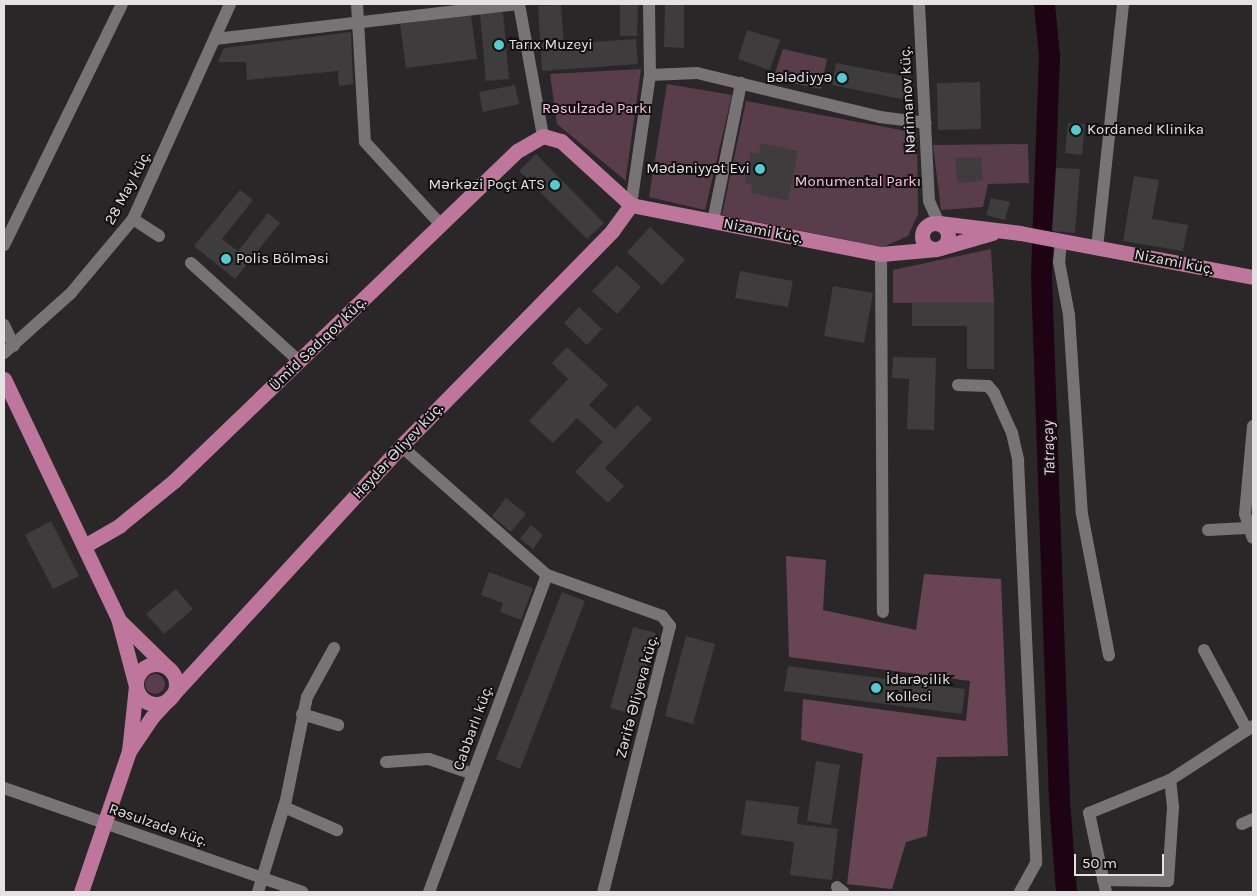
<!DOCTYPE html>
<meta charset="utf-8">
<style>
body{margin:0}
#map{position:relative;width:1257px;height:896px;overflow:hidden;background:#2a2728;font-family:Karla,sans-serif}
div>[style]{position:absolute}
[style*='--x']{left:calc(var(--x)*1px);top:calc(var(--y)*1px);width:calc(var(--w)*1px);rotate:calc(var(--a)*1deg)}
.green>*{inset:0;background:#5a3d4b}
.round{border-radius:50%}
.forest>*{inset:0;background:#684455}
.river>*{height:21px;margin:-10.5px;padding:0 10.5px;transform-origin:10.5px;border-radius:10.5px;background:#1e0312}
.building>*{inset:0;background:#3f3c3d}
.minor>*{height:12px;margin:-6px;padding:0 6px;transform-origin:6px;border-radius:6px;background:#787476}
.major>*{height:15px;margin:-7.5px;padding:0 7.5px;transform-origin:7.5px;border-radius:7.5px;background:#be769c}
.major>.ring{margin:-7.5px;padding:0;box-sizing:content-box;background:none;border:15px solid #be769c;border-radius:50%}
.dots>*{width:14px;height:14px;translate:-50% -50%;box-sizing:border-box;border:2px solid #121011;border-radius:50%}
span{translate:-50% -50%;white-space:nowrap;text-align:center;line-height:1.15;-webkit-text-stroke:4px #121011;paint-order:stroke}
.poi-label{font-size:15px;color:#e4e2e3}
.left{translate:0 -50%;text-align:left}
.right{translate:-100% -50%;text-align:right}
.street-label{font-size:15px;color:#e4e2e3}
.park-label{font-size:15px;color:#fbc5df}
.water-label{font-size:16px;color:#f8cfe2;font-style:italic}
.frame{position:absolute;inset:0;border:5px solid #e4e2e3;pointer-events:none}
.scale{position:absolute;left:1074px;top:854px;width:90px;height:22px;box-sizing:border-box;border:2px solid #e4e2e3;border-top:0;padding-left:6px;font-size:15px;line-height:18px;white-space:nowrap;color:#e4e2e3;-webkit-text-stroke:4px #121011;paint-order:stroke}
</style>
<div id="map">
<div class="green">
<div style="clip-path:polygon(783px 49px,827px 59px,821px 89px,773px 79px)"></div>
<div style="clip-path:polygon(641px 69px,626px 177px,626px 181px,557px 124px,550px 74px)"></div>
<div style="clip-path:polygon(667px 84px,732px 95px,705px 210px,649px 197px)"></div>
<div style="clip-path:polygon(746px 101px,917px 133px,918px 214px,908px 236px,883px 247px,722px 215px)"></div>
<div style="clip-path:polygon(1028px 144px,1029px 183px,988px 184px,983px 207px,941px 210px,933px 145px)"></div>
<div style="clip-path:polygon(991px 249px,994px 302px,893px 303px,893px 270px)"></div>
<div class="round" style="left:145px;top:674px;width:20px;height:20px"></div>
</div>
<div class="forest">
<div style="clip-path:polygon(786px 556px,826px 560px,823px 610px,916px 630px,924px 574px,1001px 579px,1008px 756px,937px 757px,927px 836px,906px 842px,892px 889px,847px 884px,863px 754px,801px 740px,803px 699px,966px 721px,970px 681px,789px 657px)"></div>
</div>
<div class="river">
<div style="--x:1044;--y:4;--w:52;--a:84.5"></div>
<div style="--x:1049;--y:56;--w:220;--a:92.1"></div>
<div style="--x:1041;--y:276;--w:524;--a:88.03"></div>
<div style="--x:1059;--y:800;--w:92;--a:85.6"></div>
</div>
<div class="building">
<div style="clip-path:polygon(620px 4px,638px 4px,637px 36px,620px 36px)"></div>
<div style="clip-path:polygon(665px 4px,684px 4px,684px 48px,664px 47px)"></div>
<div style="clip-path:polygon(561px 5px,564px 44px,636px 39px,638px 64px,542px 71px,538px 6px)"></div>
<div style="clip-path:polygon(503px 12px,509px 79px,486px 81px,480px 14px)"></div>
<div style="clip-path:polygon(471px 15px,477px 59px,406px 68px,400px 24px)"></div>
<div style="clip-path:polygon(747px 30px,780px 40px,770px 70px,738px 59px)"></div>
<div style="clip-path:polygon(351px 32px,353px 84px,339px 86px,338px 71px,247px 80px,246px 62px,218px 62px,224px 48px)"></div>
<div style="clip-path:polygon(836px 63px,910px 77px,906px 100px,832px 85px)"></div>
<div style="clip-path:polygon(980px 82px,981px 129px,938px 130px,937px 83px)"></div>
<div style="clip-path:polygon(515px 85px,519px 104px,483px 112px,479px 92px)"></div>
<div style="clip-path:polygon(1068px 123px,1085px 124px,1082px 155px,1065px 153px)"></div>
<div style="clip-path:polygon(761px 143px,798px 151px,788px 201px,751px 193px,752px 184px,745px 183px,751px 152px,759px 154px)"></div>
<div style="clip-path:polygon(536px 154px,604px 223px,587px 239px,519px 171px)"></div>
<div style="clip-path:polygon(981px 157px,983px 181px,957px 183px,955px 158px)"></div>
<div style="clip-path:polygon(1056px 168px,1080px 169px,1075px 233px,1052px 231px)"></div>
<div style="clip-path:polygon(1134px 176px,1159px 180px,1152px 219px,1188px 225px,1183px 251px,1123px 241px)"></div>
<div style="clip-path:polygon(240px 190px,253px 200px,222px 239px,238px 251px,268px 213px,280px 223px,235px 279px,194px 246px)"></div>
<div style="clip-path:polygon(991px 198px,1010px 202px,1005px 220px,986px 215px)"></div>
<div style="clip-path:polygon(650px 227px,685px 260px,662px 285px,627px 252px)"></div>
<div style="clip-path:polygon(617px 265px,641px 287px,617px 314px,592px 291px)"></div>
<div style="clip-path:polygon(740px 271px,793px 281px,788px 307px,735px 298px)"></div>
<div style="clip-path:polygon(833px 286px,873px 293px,864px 343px,824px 336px)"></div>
<div style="clip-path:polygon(912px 302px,994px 302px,994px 369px,967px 369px,967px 326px,912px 326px)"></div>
<div style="clip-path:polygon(579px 307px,602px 329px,587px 345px,564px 323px)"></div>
<div style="clip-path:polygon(567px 347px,608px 385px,589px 405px,615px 429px,637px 405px,652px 419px,605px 468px,624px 486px,608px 503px,575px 472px,603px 442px,577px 418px,553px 443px,529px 421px,568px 379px,552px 363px)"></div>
<div style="clip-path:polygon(893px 357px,936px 358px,934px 430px,907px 429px,909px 379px,892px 378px)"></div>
<div style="clip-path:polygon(506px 498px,526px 514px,511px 532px,492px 516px)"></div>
<div style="clip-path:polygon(51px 521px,79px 576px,53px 589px,25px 535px)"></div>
<div style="clip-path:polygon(531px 525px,543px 535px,533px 549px,520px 539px)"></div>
<div style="clip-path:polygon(489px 572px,533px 588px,521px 620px,500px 612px,503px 603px,481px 595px)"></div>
<div style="clip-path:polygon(176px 589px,193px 609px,164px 634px,146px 614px)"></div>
<div style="clip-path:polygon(562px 592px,585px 601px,520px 769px,496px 759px)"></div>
<div style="clip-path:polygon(633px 627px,656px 633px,633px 714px,610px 708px)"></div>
<div style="clip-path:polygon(686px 636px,715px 644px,693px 724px,665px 716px)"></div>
<div style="clip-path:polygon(788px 666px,965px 689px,962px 714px,784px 691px)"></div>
<div style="clip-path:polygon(816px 761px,840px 765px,831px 825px,807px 821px)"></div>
<div style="clip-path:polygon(746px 800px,799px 807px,797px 824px,838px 829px,832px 880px,790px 875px,795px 835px,794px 842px,741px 835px)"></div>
</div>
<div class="minor">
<div style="--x:357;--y:4;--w:138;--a:86.7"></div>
<div style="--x:365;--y:142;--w:113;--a:47.5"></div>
<div style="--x:519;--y:4;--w:134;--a:79.7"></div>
<div style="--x:649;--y:4;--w:71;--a:89.2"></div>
<div style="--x:919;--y:4;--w:197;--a:87.1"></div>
<div style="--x:929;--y:201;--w:24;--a:66"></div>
<div style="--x:215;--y:39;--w:303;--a:-6.6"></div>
<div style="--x:631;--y:205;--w:131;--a:-81.7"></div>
<div style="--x:650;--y:75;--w:47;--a:-2.4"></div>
<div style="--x:697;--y:73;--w:188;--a:13.5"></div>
<div style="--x:880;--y:117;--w:46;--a:7.4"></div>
<div style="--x:133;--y:219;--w:31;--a:33"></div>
<div style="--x:713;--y:221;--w:141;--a:-78.5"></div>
<div style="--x:1061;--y:241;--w:21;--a:95"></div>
<div style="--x:1059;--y:262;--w:54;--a:79.3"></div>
<div style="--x:1069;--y:315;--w:199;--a:86.3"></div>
<div style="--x:1082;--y:514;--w:144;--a:79.2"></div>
<div style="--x:4;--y:245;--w:268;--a:-63.9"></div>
<div style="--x:1097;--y:248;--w:245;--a:-83.9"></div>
<div style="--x:881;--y:254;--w:358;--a:89.7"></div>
<div style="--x:191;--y:263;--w:146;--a:42.2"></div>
<div style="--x:4;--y:325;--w:23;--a:65"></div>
<div style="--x:4;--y:353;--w:90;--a:-41.8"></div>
<div style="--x:71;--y:293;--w:97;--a:-50"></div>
<div style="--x:133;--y:219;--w:236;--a:-65.7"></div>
<div style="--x:958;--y:385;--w:30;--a:2"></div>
<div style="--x:988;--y:386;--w:9;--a:49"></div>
<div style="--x:994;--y:393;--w:44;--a:65.8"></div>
<div style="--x:1012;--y:433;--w:28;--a:77"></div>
<div style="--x:1018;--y:460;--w:403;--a:87.4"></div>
<div style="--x:1036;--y:863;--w:33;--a:119"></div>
<div style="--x:1253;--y:426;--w:88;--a:95.2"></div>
<div style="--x:1245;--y:514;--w:25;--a:72"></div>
<div style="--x:401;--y:446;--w:195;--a:41.5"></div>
<div style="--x:547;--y:575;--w:122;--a:19.6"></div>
<div style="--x:662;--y:616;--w:13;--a:51"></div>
<div style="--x:670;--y:626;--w:274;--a:104.1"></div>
<div style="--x:1208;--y:530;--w:38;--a:-3"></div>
<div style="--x:1204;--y:650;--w:91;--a:61.7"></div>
<div style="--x:302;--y:714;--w:38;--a:17"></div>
<div style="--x:386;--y:762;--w:43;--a:-4"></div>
<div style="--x:429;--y:759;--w:46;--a:18.8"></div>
<div style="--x:4;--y:788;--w:316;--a:19.2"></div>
<div style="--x:284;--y:807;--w:58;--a:23.5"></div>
<div style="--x:1242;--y:824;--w:12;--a:-24"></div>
<div style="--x:1103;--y:880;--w:65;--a:0.9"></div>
<div style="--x:1168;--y:881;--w:74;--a:-86.1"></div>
<div style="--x:1173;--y:807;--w:27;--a:-96"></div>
<div style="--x:837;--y:887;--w:8;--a:40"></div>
<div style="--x:258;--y:892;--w:96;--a:-73.1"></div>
<div style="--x:286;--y:800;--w:105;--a:-78.5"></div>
<div style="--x:307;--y:697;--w:56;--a:-61.1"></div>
<div style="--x:429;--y:892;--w:338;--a:-69.6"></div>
<div style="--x:1106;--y:892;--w:81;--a:-102.1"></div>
<div style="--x:1089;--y:813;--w:87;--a:-22.2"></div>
<div style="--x:1170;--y:780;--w:99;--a:-33"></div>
</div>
<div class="major">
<div class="ring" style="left:922px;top:223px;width:11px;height:11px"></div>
<div style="--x:939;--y:223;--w:82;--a:7"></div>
<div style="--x:1020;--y:233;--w:237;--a:10.7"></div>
<div style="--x:940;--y:248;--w:54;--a:-16.1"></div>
<div style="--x:4;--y:379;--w:265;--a:64.5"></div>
<div style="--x:118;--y:618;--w:70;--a:75.2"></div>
<div style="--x:136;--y:686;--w:65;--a:96.1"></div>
<div style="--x:129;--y:751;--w:149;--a:108.8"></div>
<div style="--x:86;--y:545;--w:39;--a:-30"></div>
<div style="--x:120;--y:525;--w:70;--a:-39.2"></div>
<div style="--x:174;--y:481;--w:476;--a:-43.9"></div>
<div style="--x:517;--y:151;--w:30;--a:-30"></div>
<div style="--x:543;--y:136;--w:19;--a:16"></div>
<div style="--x:561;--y:141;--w:95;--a:42.4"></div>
<div style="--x:631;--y:205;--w:255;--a:11.1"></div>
<div style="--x:881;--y:254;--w:56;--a:-5.1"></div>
<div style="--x:121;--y:622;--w:64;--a:44.4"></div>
<div class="ring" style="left:136px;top:664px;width:25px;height:25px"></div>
<div style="--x:129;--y:751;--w:41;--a:-55.9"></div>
<div style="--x:152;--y:717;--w:368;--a:-47.4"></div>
<div style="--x:401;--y:446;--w:301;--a:-45.5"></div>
<div style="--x:612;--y:231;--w:32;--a:-54"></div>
</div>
<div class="dots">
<div style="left:499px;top:45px;background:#51ccd1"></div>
<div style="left:842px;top:78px;background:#51ccd1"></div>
<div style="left:1076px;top:130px;background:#51ccd1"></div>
<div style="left:760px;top:169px;background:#51ccd1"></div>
<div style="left:555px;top:185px;background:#51ccd1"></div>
<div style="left:226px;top:259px;background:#51ccd1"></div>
<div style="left:876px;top:688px;background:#51ccd1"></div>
</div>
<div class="poi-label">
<span class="left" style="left:509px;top:45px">Tarıx Muzeyi</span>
<span class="right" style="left:832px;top:78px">Bələdiyyə</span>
<span class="left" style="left:1087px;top:130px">Kordaned Klinika</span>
<span class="right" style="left:750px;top:169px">Mədəniyyət Evi</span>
<span class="right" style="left:545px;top:185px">Mərkəzi Poçt ATS</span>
<span class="left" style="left:236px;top:259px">Polis Bölməsi</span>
<span class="left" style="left:886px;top:688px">İdarəçilik<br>Kolleci</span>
</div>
<div class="street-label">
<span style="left:908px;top:100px;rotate:-93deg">Nərimanov küç.</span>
<span style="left:128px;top:188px;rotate:-62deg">28 May küç.</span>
<span style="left:763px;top:231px;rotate:11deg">Nizami küç.</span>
<span style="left:1174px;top:262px;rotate:11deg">Nizami küç.</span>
<span style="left:318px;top:344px;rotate:-44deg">Ümid Sadıqov küç.</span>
<span style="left:398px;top:451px;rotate:-47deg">Heydər Əliyev küç.</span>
<span style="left:637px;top:697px;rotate:-75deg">Zərifə Əliyeva küç.</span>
<span style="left:473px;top:728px;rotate:-70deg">Cabbarlı küç.</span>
<span style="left:158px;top:825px;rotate:19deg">Rəsulzadə küç.</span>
</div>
<div class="park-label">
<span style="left:597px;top:109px">Rəsulzadə Parkı</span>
<span style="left:858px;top:182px">Monumental Parkı</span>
</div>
<div class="water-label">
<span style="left:1049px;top:448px;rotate:-92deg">Tatraçay</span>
</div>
<div class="frame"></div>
<div class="scale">50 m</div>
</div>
